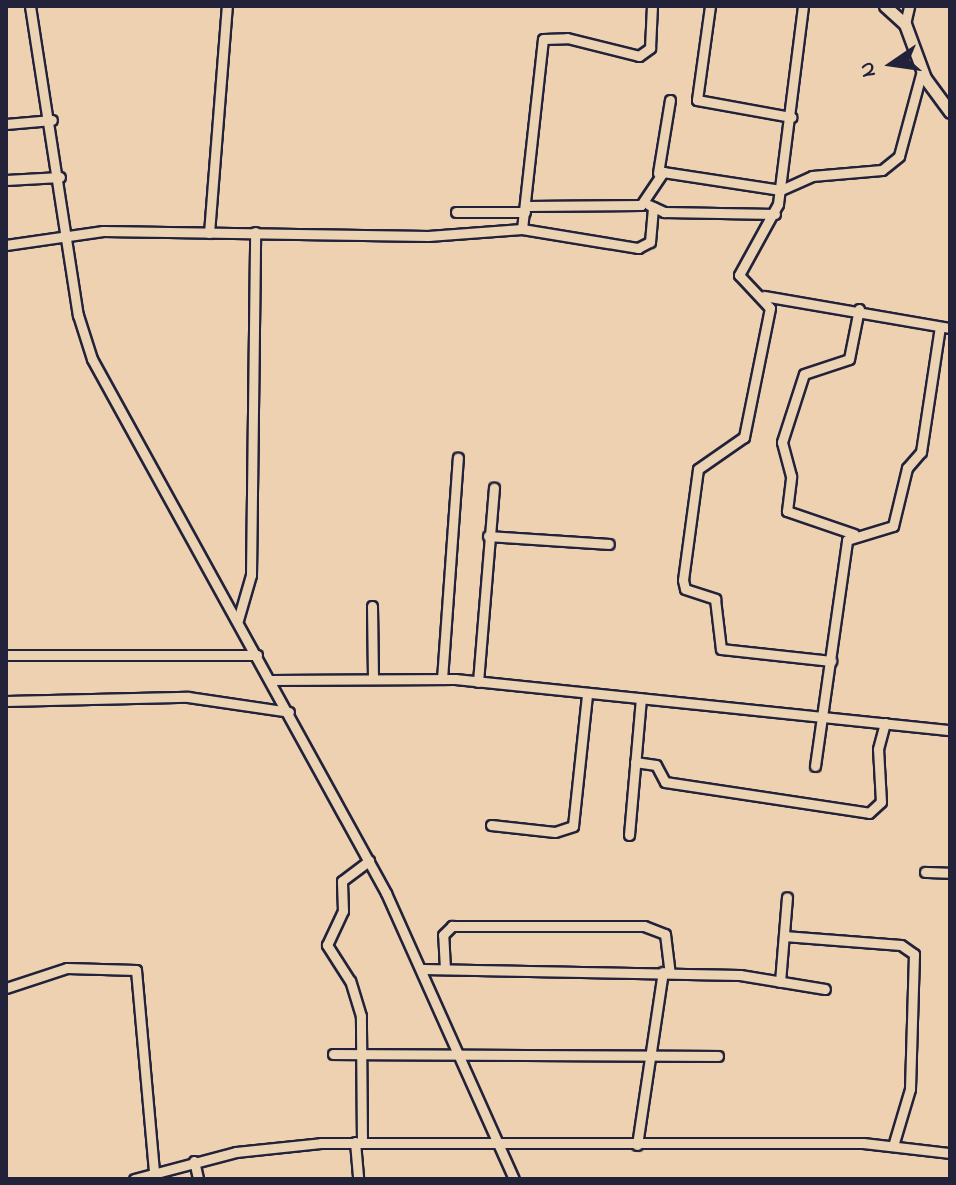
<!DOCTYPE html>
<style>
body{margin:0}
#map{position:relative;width:956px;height:1185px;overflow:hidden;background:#edd1b0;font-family:"Indie Flower",sans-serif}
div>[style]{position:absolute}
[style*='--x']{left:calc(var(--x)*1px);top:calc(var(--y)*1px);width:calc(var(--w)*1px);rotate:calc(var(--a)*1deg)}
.roads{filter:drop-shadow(2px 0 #22223b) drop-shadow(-2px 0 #22223b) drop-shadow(0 2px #22223b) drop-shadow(0 -2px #22223b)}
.minor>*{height:9px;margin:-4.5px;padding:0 4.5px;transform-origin:4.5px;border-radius:4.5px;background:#ecd3b4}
.tertiary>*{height:11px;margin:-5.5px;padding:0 5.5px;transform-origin:5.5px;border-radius:5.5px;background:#ecd3b4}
span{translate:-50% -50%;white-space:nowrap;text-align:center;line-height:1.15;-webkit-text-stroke:6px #ecd3b4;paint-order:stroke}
.frame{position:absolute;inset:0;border:8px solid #22223b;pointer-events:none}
.north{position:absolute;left:852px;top:24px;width:80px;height:80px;-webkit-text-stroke:6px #ecd3b4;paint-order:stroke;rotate:257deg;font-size:22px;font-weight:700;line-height:32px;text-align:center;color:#22223b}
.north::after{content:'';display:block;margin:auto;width:28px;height:36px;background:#22223b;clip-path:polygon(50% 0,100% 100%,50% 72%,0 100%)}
</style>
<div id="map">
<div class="roads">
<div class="minor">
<div style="--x:30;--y:6;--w:313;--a:81.2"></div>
<div style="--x:78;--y:315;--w:46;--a:72.3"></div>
<div style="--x:92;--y:359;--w:610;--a:61.16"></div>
<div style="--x:386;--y:893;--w:313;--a:65.9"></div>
<div style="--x:710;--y:6;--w:95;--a:97.9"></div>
<div style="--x:697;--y:100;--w:96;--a:10.3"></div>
<div style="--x:803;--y:6;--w:200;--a:97.2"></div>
<div style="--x:778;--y:204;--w:81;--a:118.8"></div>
<div style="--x:739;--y:275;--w:45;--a:46.8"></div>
<div style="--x:770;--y:308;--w:132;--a:101.4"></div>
<div style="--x:744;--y:437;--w:56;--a:145.2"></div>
<div style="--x:698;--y:469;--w:112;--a:97.7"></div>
<div style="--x:683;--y:580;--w:9;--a:77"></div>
<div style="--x:685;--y:589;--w:32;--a:18"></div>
<div style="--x:715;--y:599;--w:50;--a:83.2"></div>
<div style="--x:721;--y:649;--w:111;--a:6.2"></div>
<div style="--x:905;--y:24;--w:18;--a:-77"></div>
<div style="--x:6;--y:124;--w:46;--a:-5"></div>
<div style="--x:658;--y:173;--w:74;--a:-80.7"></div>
<div style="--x:6;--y:180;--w:54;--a:-3.2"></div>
<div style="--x:649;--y:205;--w:17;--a:25"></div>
<div style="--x:664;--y:212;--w:111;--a:1"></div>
<div style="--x:527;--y:206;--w:114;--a:-0.5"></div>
<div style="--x:641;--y:205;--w:40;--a:-56"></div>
<div style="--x:663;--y:172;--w:119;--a:8.7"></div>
<div style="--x:781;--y:190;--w:34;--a:-24"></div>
<div style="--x:812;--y:176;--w:70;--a:-4.9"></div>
<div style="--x:882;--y:170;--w:22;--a:-39"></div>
<div style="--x:899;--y:156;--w:88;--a:-74.9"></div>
<div style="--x:456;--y:212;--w:69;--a:0"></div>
<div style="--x:522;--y:229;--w:191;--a:-83.7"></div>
<div style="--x:543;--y:39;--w:24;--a:-2"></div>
<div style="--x:567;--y:38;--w:74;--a:14"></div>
<div style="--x:639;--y:56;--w:14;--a:-36"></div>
<div style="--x:650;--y:48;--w:42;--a:-87.3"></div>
<div style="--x:209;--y:233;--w:228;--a:-85.5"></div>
<div style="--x:6;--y:245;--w:98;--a:-8.2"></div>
<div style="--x:103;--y:231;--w:325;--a:0.9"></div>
<div style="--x:428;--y:236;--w:94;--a:-4.3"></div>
<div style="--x:522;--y:229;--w:118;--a:9.3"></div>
<div style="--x:638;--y:248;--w:13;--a:-27"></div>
<div style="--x:650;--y:242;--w:35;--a:-85"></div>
<div style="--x:764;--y:296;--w:189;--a:9.8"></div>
<div style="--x:854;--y:534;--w:71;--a:-161.1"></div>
<div style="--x:787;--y:511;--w:35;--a:-83"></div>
<div style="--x:791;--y:476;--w:35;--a:-105"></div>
<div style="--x:782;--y:442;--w:71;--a:-72.1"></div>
<div style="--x:804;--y:374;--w:47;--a:-18.4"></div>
<div style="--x:849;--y:359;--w:51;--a:-78.7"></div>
<div style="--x:488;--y:536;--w:121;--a:3.8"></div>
<div style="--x:372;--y:606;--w:73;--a:89.2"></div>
<div style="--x:238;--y:620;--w:47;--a:-73.9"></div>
<div style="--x:251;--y:575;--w:343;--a:-89.3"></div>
<div style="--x:6;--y:655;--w:251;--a:0"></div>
<div style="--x:442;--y:679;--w:222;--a:-85.9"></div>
<div style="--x:271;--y:680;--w:184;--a:-0.3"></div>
<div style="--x:455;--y:679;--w:498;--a:5.9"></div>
<div style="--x:478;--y:682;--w:195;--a:-85.3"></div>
<div style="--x:6;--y:701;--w:182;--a:-1.3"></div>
<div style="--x:188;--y:697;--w:102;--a:8.4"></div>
<div style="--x:635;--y:762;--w:21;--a:8"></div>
<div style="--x:656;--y:765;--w:19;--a:62"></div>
<div style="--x:665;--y:782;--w:206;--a:8.6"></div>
<div style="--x:869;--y:813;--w:16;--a:-43"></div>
<div style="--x:881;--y:802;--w:53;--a:-93.2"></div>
<div style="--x:878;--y:749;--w:27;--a:-75"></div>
<div style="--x:815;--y:766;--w:228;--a:-81.9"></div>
<div style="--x:847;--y:540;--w:48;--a:-16.9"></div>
<div style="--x:893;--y:526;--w:60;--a:-76.4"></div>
<div style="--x:907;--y:468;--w:21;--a:-49"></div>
<div style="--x:921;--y:452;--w:126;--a:-81.4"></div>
<div style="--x:491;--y:825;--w:64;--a:6.2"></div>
<div style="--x:555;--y:832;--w:19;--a:-18"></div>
<div style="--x:573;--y:826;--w:133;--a:-83.9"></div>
<div style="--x:629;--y:835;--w:137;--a:-85"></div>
<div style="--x:925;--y:872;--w:25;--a:2"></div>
<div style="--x:784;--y:936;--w:117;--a:4.4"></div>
<div style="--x:901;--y:945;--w:16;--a:35"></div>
<div style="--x:914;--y:954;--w:135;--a:91.7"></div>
<div style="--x:910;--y:1089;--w:59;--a:106.6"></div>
<div style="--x:423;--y:969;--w:317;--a:1.1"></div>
<div style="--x:740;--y:975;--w:86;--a:9.4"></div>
<div style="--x:445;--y:969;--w:34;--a:-93"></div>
<div style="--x:443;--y:935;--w:13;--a:-45"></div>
<div style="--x:452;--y:926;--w:192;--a:0"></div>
<div style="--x:644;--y:926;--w:22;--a:21"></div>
<div style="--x:665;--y:934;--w:39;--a:83"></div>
<div style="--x:780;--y:982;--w:85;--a:-85.3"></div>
<div style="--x:6;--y:988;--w:64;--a:-18.2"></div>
<div style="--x:67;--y:968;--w:69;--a:1.7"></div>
<div style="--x:136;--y:970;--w:203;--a:84.9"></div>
<div style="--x:333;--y:1054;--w:385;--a:0.3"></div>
<div style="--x:355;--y:1142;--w:37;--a:85"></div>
<div style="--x:362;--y:1142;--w:126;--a:-90.5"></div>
<div style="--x:361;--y:1016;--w:37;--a:-107"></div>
<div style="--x:350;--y:981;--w:43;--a:-122.6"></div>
<div style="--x:327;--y:945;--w:38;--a:-65"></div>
<div style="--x:343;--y:911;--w:30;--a:-92"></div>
<div style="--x:342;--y:881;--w:34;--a:-37"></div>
<div style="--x:637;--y:1145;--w:175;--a:-81.5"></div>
<div style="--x:194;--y:1161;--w:18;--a:77"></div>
<div style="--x:134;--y:1179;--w:106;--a:-14.8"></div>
<div style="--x:236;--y:1152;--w:85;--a:-6"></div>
<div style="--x:321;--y:1143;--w:542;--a:0"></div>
<div style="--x:863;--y:1143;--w:88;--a:6.6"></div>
</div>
<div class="tertiary">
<div style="--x:885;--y:6;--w:27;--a:42"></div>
<div style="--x:905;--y:24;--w:58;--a:69.7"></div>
<div style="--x:925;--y:78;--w:42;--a:53.7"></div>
</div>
</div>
<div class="frame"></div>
<div class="north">N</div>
</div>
